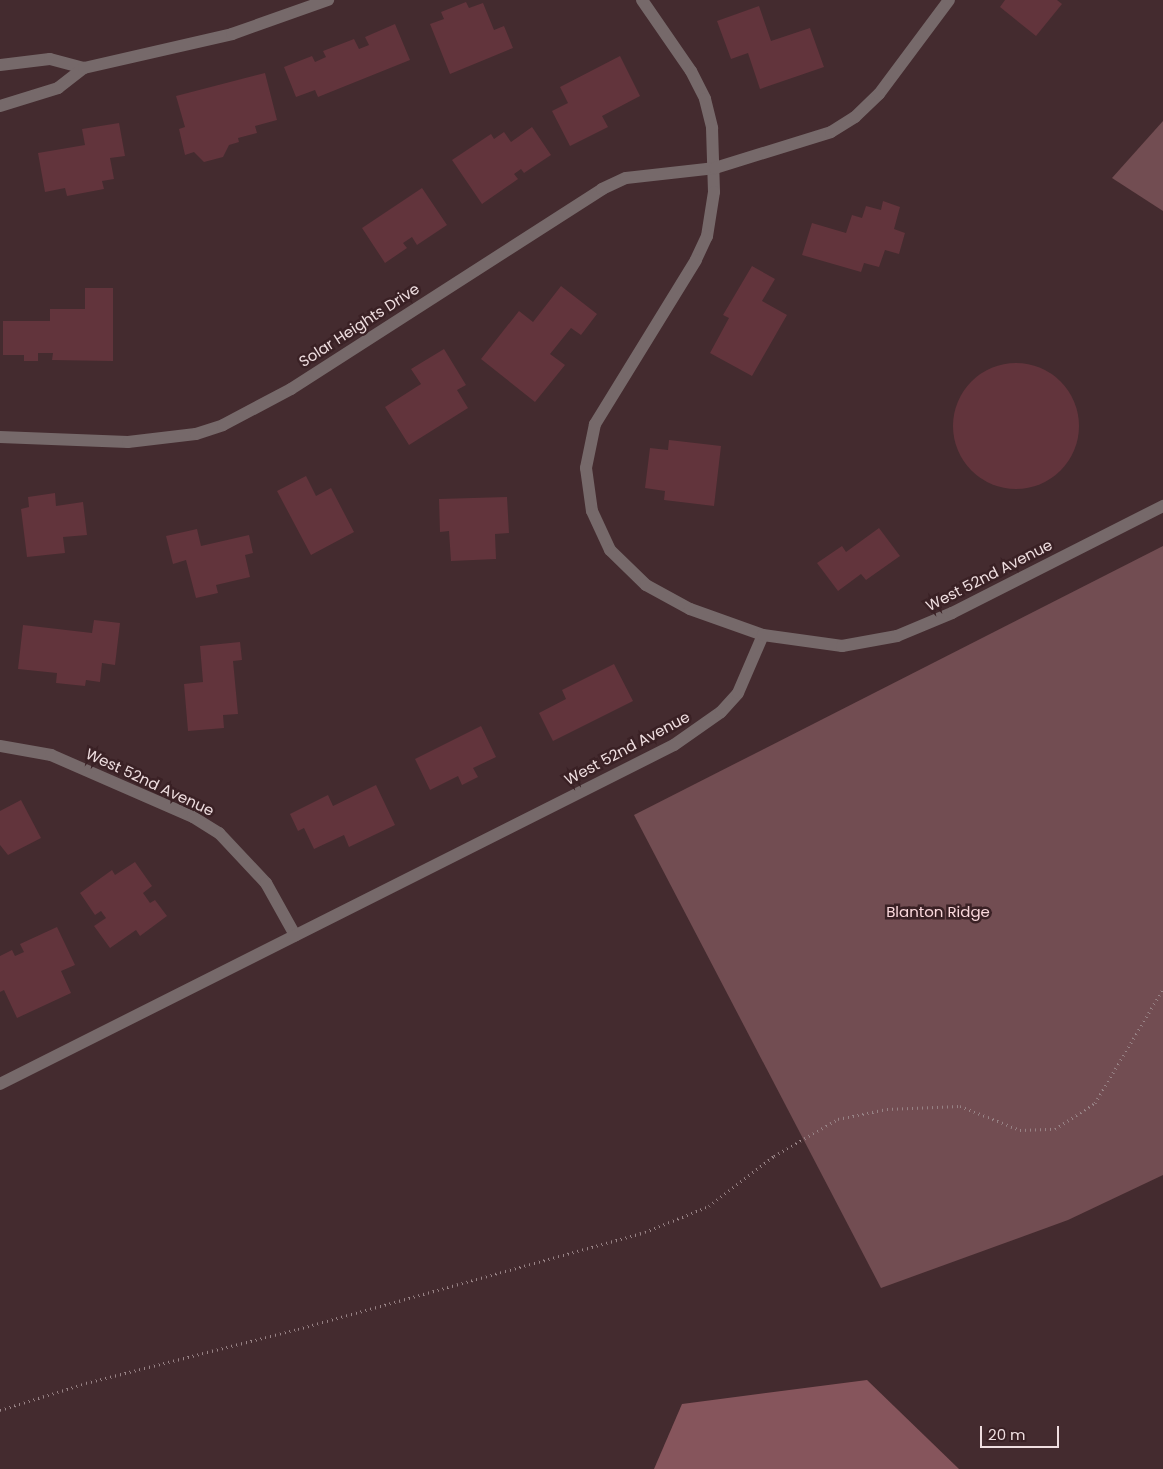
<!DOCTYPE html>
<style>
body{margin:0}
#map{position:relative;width:1163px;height:1469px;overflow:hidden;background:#442b2f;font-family:Poppins,sans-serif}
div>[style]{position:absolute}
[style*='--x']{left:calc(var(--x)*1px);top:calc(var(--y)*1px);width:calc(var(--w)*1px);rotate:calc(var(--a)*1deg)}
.green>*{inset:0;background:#724d52}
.forest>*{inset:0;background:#86555c}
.building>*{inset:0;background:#62343c}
.round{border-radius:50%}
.path>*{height:3px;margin-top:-1.5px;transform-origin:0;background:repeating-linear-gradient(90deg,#978285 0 1px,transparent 0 5px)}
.minor>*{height:12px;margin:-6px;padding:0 6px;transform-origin:6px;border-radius:6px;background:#76696a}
span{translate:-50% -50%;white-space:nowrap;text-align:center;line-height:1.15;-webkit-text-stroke:5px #3a2125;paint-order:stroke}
.street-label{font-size:15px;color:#efdee0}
.park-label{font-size:15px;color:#fad8dc}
.scale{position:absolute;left:980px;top:1426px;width:79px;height:22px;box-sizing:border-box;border:2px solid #efdee0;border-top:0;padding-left:6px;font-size:15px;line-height:18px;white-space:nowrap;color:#efdee0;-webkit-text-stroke:4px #3a2125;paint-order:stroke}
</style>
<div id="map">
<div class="green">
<div style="clip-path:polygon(1163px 121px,1163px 211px,1112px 178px)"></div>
<div style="clip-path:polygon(1163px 546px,1163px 1175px,1068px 1220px,881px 1288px,634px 815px)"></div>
</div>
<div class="forest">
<div style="clip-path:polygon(867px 1380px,959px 1469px,654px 1469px,682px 1404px)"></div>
</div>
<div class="building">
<div style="clip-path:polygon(1005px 0,1057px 0,1062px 4px,1036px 36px,1000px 7px)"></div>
<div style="clip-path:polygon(466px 2px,469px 8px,483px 3px,494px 30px,504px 26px,513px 48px,450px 74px,430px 24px,444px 19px,441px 12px)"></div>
<div style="clip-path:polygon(759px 6px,771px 41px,810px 28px,824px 67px,760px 89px,748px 53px,731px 59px,717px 21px)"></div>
<div style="clip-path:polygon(395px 24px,410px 60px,318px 97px,315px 90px,296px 97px,284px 67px,312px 56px,315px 62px,326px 57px,323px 51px,354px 39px,359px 49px,369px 45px,365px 37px)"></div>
<div style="clip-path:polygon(620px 56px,640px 96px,602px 116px,608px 127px,570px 146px,552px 111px,568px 103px,560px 87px)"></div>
<div style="clip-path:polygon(265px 73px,277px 120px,255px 126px,257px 133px,238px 138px,239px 142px,229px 145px,223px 157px,204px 162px,194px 152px,185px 155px,179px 129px,185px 127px,176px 96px)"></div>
<div style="clip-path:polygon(119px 123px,125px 156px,110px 158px,114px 179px,102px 181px,104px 189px,67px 196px,65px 188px,45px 192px,38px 153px,85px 145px,82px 129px)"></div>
<div style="clip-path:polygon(532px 127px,551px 155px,524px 173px,521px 169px,514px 174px,518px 179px,482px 204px,452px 160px,491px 134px,494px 139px,504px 132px,511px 142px)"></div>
<div style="clip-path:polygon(422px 188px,447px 225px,417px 245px,412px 237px,403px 243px,407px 248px,385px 263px,362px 228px)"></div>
<div style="clip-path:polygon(883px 201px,900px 207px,894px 229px,905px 233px,899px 254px,885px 250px,879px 267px,864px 263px,861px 272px,802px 255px,812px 223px,846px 233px,852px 215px,862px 218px,866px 206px,881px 210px)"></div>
<div style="clip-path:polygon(752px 266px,775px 279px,762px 301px,787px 315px,752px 376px,710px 353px,729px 318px,723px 315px)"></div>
<div style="clip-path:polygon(561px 286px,597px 314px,581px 335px,571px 328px,550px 354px,565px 365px,535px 402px,481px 359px,519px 311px,533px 322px)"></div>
<div style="clip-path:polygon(85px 288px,113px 288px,113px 361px,52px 360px,53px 353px,38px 353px,38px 361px,24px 361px,24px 355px,3px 355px,3px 321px,50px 321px,50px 309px,85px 309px)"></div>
<div style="clip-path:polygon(444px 349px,466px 385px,457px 390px,468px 408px,409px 445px,385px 407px,421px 384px,411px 369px)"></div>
<div class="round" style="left:953px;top:363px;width:126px;height:126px"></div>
<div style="clip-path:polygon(669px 440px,721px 446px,714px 506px,664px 500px,665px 491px,645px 488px,650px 448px,668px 450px)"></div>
<div style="clip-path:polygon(306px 476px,316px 496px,331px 488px,354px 532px,311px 555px,277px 491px)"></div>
<div style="clip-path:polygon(55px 493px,56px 506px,83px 502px,87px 535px,63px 537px,65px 553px,27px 557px,21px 509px,29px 507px,28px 497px)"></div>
<div style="clip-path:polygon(507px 497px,509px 533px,495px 534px,496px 559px,451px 561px,449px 531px,440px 532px,439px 499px)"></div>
<div style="clip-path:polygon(879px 528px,900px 556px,866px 580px,861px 574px,838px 591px,817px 563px,842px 546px,846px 552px)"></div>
<div style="clip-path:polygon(197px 529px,201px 546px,249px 535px,253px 553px,245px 555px,250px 577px,216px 585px,218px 593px,196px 598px,186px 560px,173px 564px,166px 536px)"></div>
<div style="clip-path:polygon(94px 620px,120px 623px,115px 665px,102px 663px,100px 682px,86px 680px,85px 686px,56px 683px,57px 673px,18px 669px,23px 625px,92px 633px)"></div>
<div style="clip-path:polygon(240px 642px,242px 660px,233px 661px,238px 714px,223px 715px,224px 728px,188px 731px,184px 684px,203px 682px,200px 646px)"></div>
<div style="clip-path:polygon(614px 664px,633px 701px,553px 741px,539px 713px,566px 699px,562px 690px)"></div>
<div style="clip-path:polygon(481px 726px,496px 757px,473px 768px,478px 777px,462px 785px,458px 776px,430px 790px,415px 759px)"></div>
<div style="clip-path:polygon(376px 785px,395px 825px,349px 847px,344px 835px,314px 849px,304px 828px,298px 831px,290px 814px,328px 795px,333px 806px)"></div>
<div style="clip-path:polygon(21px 800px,41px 838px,8px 855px,0 845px,0 811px)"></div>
<div style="clip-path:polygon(135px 862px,152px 886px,143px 893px,150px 903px,155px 900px,167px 916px,140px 936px,136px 930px,110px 948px,94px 926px,106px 918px,101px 911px,95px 915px,80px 893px,112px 870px,115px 875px)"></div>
<div style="clip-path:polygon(57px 927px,75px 965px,61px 971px,71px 993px,17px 1018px,4px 990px,0 992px,0 956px,12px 950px,15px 956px,24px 952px,20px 944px)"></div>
</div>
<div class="path">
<div style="--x:0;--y:1410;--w:90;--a:-17.4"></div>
<div style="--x:86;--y:1383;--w:219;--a:-14.3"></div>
<div style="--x:298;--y:1329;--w:360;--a:-15.6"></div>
<div style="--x:645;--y:1232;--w:69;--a:-22.1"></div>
<div style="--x:709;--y:1206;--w:82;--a:-37.6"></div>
<div style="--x:774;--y:1156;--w:74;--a:-30"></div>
<div style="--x:838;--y:1119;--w:50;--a:-11.5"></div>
<div style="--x:887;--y:1109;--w:73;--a:-2.4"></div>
<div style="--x:960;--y:1106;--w:65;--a:21.8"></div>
<div style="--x:1020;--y:1130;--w:35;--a:-2"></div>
<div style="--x:1055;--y:1129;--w:48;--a:-33"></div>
<div style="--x:1095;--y:1103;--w:133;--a:-59.2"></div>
</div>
<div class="minor">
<div style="--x:642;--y:0;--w:86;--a:55.4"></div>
<div style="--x:691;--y:71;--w:31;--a:63"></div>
<div style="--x:705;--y:99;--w:30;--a:76"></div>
<div style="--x:712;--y:128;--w:64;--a:88.2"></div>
<div style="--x:714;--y:192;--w:45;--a:99"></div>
<div style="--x:707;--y:236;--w:26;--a:115"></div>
<div style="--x:696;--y:260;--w:193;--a:121.6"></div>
<div style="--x:595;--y:424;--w:45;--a:101.6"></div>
<div style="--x:586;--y:468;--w:43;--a:82.1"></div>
<div style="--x:592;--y:511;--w:43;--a:65.2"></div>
<div style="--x:610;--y:550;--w:50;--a:44.2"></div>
<div style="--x:646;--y:585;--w:50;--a:28.6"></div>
<div style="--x:690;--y:609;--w:77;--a:19.6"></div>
<div style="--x:0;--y:65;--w:50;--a:-6.8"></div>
<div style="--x:50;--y:59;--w:35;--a:15"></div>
<div style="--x:0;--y:106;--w:61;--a:-17.2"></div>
<div style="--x:58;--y:88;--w:33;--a:-38"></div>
<div style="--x:84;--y:68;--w:152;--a:-12.9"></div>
<div style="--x:232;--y:34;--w:102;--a:-19.5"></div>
<div style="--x:0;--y:437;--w:128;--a:2.2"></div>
<div style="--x:128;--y:442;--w:68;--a:-6.7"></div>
<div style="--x:196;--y:434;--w:28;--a:-18"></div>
<div style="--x:223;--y:425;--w:77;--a:-27.9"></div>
<div style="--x:291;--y:389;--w:370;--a:-32.7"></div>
<div style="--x:602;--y:189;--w:26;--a:-25"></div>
<div style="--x:626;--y:178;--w:90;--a:-6.4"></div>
<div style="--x:715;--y:168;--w:121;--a:-17.2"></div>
<div style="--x:831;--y:132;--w:28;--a:-32"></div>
<div style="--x:855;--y:117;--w:33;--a:-44"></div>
<div style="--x:879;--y:94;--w:117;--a:-53.3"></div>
<div style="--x:0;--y:746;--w:52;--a:10"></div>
<div style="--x:51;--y:755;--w:155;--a:23.6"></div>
<div style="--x:193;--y:817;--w:31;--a:32"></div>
<div style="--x:219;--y:833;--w:69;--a:46.8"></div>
<div style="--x:266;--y:883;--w:60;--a:60.9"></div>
<div style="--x:0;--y:1084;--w:754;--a:-26.7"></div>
<div style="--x:674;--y:745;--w:57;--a:-35.1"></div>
<div style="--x:721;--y:712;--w:25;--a:-48"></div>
<div style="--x:738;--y:693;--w:63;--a:-66.7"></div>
<div style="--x:763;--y:635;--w:80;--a:7.9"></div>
<div style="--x:842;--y:646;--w:56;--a:-10.3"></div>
<div style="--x:897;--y:636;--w:60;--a:-22.7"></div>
<div style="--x:952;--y:613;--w:237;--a:-26.9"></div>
</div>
<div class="street-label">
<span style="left:359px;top:325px;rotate:-33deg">Solar Heights Drive</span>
<span style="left:989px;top:575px;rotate:-27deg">West 52nd Avenue</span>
<span style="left:627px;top:748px;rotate:-28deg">West 52nd Avenue</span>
<span style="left:150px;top:782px;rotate:25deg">West 52nd Avenue</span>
</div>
<div class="park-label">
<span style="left:938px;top:912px">Blanton Ridge</span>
</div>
<div class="scale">20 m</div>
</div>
